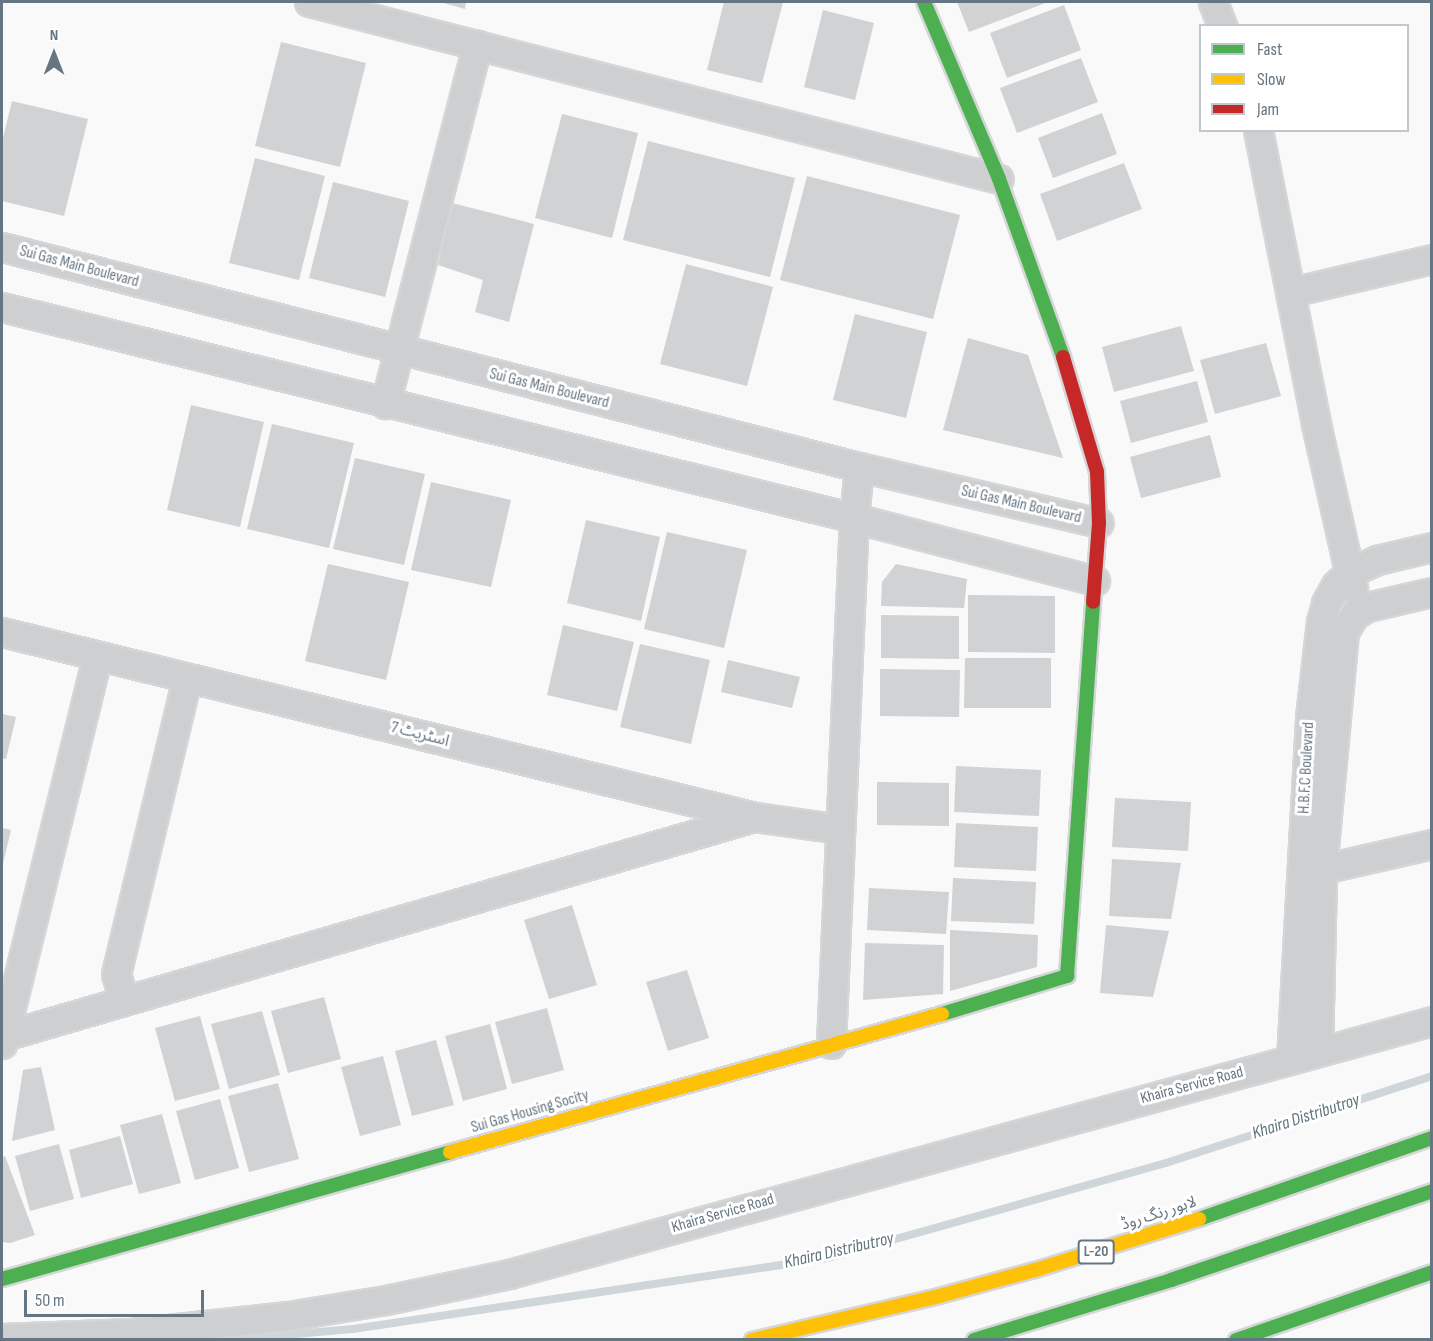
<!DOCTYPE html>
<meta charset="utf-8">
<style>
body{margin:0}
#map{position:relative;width:1433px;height:1341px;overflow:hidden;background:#f9f9f9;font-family:"Sofia Sans Condensed","Noto Sans Arabic",sans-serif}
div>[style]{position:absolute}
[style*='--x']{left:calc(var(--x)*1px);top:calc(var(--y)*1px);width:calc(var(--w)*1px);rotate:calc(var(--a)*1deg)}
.stream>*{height:8px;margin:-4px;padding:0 4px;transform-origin:4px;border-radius:4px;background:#ced6d9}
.building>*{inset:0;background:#d0d2d3}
.roads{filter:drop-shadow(2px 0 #d5d6d7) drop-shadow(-2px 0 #d5d6d7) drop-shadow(0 2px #d5d6d7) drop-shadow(0 -2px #d5d6d7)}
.street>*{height:27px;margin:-13.5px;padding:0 13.5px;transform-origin:13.5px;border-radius:13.5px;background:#cecfd0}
.fast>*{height:14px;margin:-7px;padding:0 7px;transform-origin:7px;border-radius:7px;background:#4caf50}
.slow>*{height:14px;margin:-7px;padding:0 7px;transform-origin:7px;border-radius:7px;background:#ffc107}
.jam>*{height:14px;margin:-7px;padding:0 7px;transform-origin:7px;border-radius:7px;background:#c62828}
span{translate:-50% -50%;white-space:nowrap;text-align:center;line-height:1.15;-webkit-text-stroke:6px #fff;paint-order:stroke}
.shield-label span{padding:2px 4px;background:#fff;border:2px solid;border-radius:4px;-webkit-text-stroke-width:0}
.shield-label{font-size:15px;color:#657683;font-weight:700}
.street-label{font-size:16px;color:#657683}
.water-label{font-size:18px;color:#60757c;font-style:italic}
.frame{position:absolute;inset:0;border:3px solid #657683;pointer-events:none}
.legend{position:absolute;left:1199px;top:24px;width:210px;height:108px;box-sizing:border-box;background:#fff;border:2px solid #c1c8cd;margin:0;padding:8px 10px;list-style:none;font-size:18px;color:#657683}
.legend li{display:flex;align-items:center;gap:12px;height:30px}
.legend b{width:30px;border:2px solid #c1c8cd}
.north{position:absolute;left:24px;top:24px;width:60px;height:60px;-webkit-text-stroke:4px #fff;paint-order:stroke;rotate:0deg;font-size:16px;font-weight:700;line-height:24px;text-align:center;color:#657683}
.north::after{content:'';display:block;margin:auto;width:21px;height:27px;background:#657683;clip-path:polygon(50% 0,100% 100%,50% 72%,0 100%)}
.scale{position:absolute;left:24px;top:1290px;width:180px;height:27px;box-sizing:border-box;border:3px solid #657683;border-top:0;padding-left:8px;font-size:18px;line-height:21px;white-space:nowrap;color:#657683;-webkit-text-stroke:4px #fff;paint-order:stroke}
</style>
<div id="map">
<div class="stream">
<div style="--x:228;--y:1340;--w:125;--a:-5"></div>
<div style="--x:353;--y:1329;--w:480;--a:-8.5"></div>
<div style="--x:828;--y:1258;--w:351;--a:-15.7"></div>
<div style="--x:1166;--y:1163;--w:280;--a:-18.1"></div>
</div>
<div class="building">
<div style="clip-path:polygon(440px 2px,466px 2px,465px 9px)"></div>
<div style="clip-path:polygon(724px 2px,783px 2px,762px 83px,707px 70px)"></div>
<div style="clip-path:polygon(957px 2px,1048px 2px,969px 32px)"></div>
<div style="clip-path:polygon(1064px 5px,1081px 50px,1007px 78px,990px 33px)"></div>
<div style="clip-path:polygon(823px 10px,874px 23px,855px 100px,804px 87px)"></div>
<div style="clip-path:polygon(281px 42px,366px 63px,340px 167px,255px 146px)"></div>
<div style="clip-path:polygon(1081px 58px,1098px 102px,1017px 133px,1000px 88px)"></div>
<div style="clip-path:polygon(12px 101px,88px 119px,64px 216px,2px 201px,2px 142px)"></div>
<div style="clip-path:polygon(1102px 113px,1117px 154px,1053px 178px,1038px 138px)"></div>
<div style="clip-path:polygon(562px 114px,638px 133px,612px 238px,535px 218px)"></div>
<div style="clip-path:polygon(648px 141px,795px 178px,770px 277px,623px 240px)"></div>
<div style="clip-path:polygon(255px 158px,325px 176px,299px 280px,229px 263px)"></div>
<div style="clip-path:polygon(1124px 163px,1142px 209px,1057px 241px,1040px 194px)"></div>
<div style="clip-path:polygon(807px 176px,960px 215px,933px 319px,780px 280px)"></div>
<div style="clip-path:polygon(333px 182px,409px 201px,385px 297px,309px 278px)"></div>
<div style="clip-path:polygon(452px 203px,534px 224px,509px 322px,475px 312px,483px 280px,438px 265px)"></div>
<div style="clip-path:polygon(686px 264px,773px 287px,747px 386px,660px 364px)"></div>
<div style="clip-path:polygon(855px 314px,927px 332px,906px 418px,833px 400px)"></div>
<div style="clip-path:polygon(1181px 326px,1194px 371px,1114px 392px,1102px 347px)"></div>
<div style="clip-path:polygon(968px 338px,1028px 355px,1063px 458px,943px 430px)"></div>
<div style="clip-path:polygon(1266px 343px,1281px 396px,1215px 414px,1200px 360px)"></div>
<div style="clip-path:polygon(1197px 381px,1208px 422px,1131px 443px,1120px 401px)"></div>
<div style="clip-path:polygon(191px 405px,264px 422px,240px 527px,167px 510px)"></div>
<div style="clip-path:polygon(272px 424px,354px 443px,329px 548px,247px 529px)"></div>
<div style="clip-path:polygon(1210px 435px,1221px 477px,1141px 498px,1130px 457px)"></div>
<div style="clip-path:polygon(355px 458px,425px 474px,404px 565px,333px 549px)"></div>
<div style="clip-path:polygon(431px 482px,511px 500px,491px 587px,411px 570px)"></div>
<div style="clip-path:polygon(586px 520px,660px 537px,641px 621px,567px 603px)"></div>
<div style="clip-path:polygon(667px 532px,747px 550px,724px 648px,644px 629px)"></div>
<div style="clip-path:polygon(328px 564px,409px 582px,386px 680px,305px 661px)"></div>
<div style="clip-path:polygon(896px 564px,967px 579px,964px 608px,881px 606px,882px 582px)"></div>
<div style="clip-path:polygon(968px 595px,1055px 596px,1055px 653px,968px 652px)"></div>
<div style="clip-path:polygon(881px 615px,959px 616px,959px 659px,881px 658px)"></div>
<div style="clip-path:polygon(563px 625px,634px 642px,617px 711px,547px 695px)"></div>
<div style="clip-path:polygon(640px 644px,710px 660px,691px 744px,620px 727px)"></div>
<div style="clip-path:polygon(965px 658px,1051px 658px,1051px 708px,964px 708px)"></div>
<div style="clip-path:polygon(728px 660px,800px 677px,792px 708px,721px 692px)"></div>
<div style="clip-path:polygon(880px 669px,960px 670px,959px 717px,880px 716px)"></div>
<div style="clip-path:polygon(2px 714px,16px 717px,6px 759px,2px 758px)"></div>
<div style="clip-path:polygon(956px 766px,1041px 770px,1039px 816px,954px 812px)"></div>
<div style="clip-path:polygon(877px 782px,949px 783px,949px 826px,877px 825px)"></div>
<div style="clip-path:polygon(1115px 798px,1191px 802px,1188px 851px,1112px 847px)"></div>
<div style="clip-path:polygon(956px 823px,1038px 827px,1036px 871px,954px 867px)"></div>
<div style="clip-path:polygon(2px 828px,11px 830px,2px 868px)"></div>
<div style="clip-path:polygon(1112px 859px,1181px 863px,1171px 919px,1109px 916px)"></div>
<div style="clip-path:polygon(953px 878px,1036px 882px,1034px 924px,951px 921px)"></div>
<div style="clip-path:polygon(869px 888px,949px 892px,946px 934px,867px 930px)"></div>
<div style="clip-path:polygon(572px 905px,597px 985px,549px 999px,524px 920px)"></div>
<div style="clip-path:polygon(1106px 925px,1169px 931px,1153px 997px,1100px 993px)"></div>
<div style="clip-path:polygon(950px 930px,1038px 935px,1037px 967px,950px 991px)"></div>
<div style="clip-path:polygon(865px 943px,944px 945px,943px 994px,863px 1000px)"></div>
<div style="clip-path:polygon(687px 970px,709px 1038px,668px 1051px,646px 982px)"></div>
<div style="clip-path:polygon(324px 997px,341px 1059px,288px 1073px,271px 1011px)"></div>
<div style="clip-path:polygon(547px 1008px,564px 1070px,512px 1084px,495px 1022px)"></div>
<div style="clip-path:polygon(262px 1011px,280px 1075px,229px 1089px,211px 1024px)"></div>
<div style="clip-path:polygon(200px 1016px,220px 1089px,175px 1101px,155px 1028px)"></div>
<div style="clip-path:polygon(490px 1024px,507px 1089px,463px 1101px,445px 1036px)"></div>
<div style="clip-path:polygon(436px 1040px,454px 1105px,412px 1116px,395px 1051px)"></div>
<div style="clip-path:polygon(383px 1056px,401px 1125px,360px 1136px,341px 1067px)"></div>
<div style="clip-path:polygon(41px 1067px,55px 1130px,12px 1141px,23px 1070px)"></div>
<div style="clip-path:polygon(278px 1083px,299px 1159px,249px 1172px,228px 1096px)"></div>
<div style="clip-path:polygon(220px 1099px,239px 1168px,195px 1180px,176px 1111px)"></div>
<div style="clip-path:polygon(162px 1114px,181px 1183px,139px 1194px,120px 1125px)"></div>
<div style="clip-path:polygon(120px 1136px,133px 1184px,81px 1198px,69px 1150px)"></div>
<div style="clip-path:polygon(59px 1144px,74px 1199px,30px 1211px,15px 1156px)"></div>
<div style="clip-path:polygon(5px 1156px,35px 1235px,10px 1243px,2px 1242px,2px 1157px)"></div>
</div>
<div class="roads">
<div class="street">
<div style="--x:309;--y:2;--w:712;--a:14.39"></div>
<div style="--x:1213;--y:2;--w:26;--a:69"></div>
<div style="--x:1258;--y:130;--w:300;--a:78.8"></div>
<div style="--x:1316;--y:424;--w:168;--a:77.3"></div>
<div style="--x:2;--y:247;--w:885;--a:14.4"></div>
<div style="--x:859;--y:467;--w:246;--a:13.1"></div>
<div style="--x:1291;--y:292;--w:145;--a:-13.2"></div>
<div style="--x:2;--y:307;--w:878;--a:13.91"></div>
<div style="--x:854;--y:518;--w:249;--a:14.6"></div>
<div style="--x:385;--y:404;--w:371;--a:-75.6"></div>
<div style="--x:2;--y:632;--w:775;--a:13.8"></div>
<div style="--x:755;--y:817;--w:86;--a:8"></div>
<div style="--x:1322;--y:869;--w:113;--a:-12.8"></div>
<div style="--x:124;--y:1000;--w:27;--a:-107"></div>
<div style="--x:116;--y:974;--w:304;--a:-76.5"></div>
<div style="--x:4;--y:1036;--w:781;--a:-16.28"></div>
<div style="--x:2;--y:1044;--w:399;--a:-76.2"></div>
<div style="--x:831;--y:1044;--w:527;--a:-87.5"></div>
<div style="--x:854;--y:518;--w:51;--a:-84.4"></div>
<div style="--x:1318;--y:1052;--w:183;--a:-88.7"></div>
<div style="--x:1322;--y:869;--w:238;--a:-84.7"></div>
<div style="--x:1344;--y:632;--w:20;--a:-60"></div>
<div style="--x:1354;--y:615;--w:15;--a:-32"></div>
<div style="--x:1367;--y:607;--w:67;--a:-13"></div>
<div style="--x:1291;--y:1059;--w:343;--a:-86.8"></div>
<div style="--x:1310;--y:717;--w:96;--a:-83.4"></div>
<div style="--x:1321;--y:622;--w:20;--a:-75"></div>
<div style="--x:1326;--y:603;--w:21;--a:-61"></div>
<div style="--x:1336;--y:585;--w:18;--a:-43"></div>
<div style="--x:1349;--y:573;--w:31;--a:-25"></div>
<div style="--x:1377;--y:560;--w:57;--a:-13.3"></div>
<div style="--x:2;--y:1338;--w:129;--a:-2.2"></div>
<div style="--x:131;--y:1333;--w:158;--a:-6.2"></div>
<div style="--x:288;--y:1316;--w:99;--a:-9.3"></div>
<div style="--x:386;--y:1300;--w:126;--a:-11.9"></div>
<div style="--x:509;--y:1274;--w:957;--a:-15.33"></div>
</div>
<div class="fast">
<div style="--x:924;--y:2;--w:192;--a:67"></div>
<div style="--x:999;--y:179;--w:189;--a:70.2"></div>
<div style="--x:942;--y:1014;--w:131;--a:-16.9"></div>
<div style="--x:1067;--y:976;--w:375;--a:-86"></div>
<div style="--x:1199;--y:1219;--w:247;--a:-19.2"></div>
<div style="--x:2;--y:1279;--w:466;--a:-15.8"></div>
<div style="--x:974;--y:1340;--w:206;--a:-16.9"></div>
<div style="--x:1171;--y:1280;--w:276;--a:-18.8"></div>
<div style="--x:1236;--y:1340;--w:207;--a:-19.1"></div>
</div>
<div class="slow">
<div style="--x:450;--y:1152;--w:511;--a:-15.67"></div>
<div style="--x:752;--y:1340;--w:192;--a:-13.2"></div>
<div style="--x:939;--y:1296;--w:99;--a:-15.2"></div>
<div style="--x:1035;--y:1270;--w:172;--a:-17.3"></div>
</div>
<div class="jam">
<div style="--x:1063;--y:357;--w:120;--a:73.5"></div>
<div style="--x:1097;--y:472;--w:51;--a:87.8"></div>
<div style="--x:1099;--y:523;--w:79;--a:94.3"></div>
</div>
</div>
<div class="shield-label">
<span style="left:1096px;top:1252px">L-20</span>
</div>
<div class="street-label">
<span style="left:79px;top:267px;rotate:15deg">Sui Gas Main Boulevard</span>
<span style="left:549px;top:389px;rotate:14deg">Sui Gas Main Boulevard</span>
<span style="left:1021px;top:505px;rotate:13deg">Sui Gas Main Boulevard</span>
<span style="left:420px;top:735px;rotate:14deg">اسٹریٹ 7</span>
<span style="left:1307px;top:768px;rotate:-87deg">H.B.F.C Boulevard</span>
<span style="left:1192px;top:1086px;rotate:-15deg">Khaira Service Road</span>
<span style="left:530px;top:1112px;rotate:-16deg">Sui Gas Housing Socity</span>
<span style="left:723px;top:1214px;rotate:-16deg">Khaira Service Road</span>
<span style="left:1159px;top:1214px;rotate:-18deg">لاہور رنگ روڈ</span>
</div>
<div class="water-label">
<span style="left:1306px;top:1117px;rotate:-18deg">Khaira Distributroy</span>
<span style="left:839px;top:1251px;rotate:-13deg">Khaira Distributroy</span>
</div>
<div class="frame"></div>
<ul class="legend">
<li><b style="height:8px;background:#4caf50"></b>Fast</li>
<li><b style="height:8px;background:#ffc107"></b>Slow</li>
<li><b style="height:8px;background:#c62828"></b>Jam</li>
</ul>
<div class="north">N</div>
<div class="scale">50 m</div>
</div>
